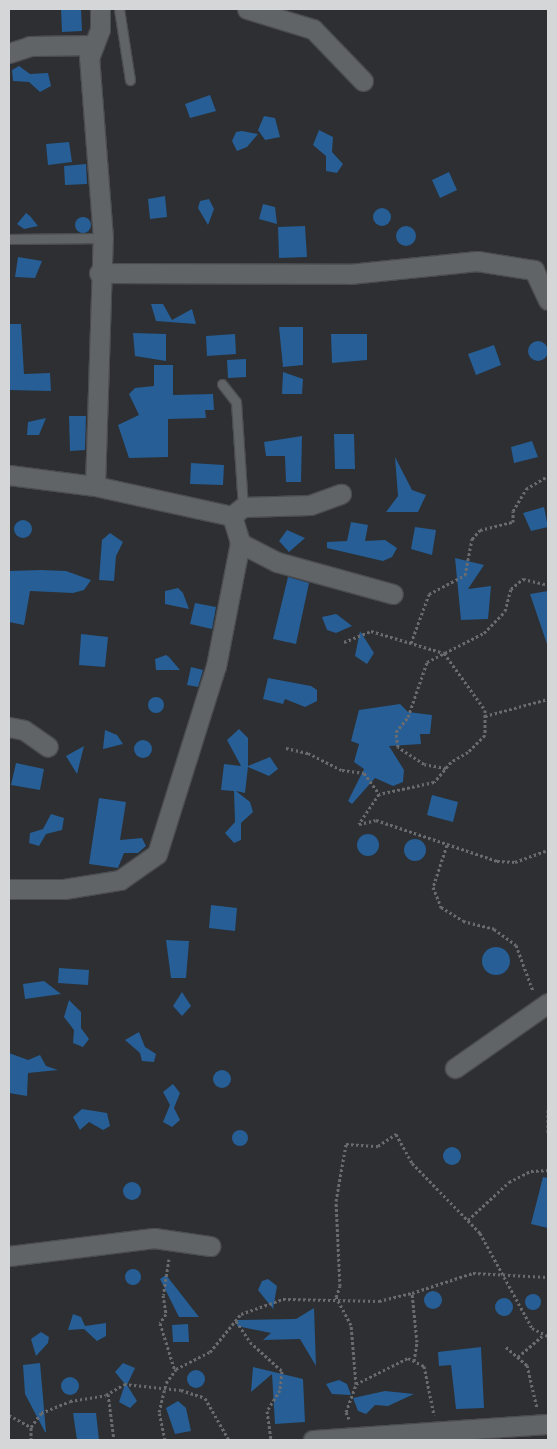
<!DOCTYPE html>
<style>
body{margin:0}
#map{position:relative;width:557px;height:1449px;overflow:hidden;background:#2d2f32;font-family:"Times New Roman",serif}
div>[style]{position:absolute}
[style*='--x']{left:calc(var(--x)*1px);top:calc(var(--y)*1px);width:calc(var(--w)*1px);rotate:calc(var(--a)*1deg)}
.building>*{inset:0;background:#265e95}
.round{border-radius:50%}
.path>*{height:3px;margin-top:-1.5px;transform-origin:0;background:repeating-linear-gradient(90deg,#696b6e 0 2.5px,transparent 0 5px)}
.roads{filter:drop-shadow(1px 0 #4b4c4f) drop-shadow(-1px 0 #4b4c4f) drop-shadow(0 1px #4b4c4f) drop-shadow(0 -1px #4b4c4f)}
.lane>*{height:9px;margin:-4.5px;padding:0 4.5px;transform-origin:4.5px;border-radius:4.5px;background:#616467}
.street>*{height:19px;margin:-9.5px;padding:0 9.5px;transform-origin:9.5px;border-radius:9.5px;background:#616467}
span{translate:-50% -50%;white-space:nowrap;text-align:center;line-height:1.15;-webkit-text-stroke:5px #232528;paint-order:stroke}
.frame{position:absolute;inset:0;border:10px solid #d5d6d8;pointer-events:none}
</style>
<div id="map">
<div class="building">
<div style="clip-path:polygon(61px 9px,81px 9px,82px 31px,62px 32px)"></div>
<div style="clip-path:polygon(19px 66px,30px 74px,48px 73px,51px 86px,40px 92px,29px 82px,13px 81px,12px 70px)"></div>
<div style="clip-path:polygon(210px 95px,216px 111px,190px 118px,185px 104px)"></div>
<div style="clip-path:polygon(264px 116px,275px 118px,280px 137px,265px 140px,258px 130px)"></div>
<div style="clip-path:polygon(319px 130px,333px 137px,332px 152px,343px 164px,337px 173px,326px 171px,326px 156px,313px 145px)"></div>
<div style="clip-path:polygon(236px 132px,242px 131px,258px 134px,247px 147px,237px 151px,232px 141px)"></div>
<div style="clip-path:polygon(69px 142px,72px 162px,48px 165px,46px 144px)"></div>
<div style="clip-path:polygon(86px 164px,87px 184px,65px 185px,64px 166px)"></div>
<div style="clip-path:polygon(449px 172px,457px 190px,440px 198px,432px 180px)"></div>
<div style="clip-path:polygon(165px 196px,167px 217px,150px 219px,148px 199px)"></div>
<div style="clip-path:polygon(209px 199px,214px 209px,208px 225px,198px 208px,200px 201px)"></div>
<div style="clip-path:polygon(263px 204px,275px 207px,277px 224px,259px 219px)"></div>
<div class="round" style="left:373px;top:208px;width:18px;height:18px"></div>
<div style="clip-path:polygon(26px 213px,30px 216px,38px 226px,24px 229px,17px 224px)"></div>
<div class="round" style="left:75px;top:217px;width:16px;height:16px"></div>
<div class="round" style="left:396px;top:226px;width:20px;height:20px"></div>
<div style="clip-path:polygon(305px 226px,307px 257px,279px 258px,278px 227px)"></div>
<div style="clip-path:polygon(18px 257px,42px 261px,35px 278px,15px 277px)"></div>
<div style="clip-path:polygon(151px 304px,163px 304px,172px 320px,192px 309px,196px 324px,156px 321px)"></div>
<div style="clip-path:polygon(9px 324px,21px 324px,24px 374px,50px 373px,51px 391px,9px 390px)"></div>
<div style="clip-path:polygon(279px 327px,303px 327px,303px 365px,283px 367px)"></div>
<div style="clip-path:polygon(133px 333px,166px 334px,166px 361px,135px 356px)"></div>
<div style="clip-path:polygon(235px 334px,236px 354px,207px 356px,206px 336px)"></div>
<div style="clip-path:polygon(331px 334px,367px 334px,367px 360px,332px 363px)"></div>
<div class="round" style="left:528px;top:341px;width:20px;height:20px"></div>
<div style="clip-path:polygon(494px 345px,501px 365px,476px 375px,468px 354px)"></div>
<div style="clip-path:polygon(246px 359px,246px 377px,228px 378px,227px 360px)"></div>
<div style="clip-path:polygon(154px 365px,173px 365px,173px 395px,213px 394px,214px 410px,205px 410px,206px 418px,168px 419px,168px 457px,129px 458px,118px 425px,139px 415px,129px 394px,135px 388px,154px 386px)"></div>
<div style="clip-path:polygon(283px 372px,303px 379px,302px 394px,282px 394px)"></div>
<div style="clip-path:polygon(69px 416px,86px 416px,85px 450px,70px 451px)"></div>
<div style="clip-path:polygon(46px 418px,39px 435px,27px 435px,28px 422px)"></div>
<div style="clip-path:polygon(334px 434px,354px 434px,355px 469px,335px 469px)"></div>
<div style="clip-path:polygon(302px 436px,301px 482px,286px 482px,285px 456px,266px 456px,264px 442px)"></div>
<div style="clip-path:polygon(532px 441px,538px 457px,514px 463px,511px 447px)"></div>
<div style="clip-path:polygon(395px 457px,412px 490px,426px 495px,418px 512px,386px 512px,398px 496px)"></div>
<div style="clip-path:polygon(191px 463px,224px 465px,223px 485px,190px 484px)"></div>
<div style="clip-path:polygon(544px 507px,548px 527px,531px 531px,523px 513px)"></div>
<div class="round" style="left:14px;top:520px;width:18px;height:18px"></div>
<div style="clip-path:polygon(351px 522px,368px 525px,365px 541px,385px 540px,397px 548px,392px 557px,383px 561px,327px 548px,327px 542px,347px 541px)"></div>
<div style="clip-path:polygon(415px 527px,436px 530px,432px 555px,411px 549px)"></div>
<div style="clip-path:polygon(287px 530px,305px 538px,289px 552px,279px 541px)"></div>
<div style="clip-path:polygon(110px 533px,123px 542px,116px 556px,114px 581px,99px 580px,102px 540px)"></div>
<div style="clip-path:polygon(455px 558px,484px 565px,468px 589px,491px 586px,488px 619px,461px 620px)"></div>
<div style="clip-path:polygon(41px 570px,66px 571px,91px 580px,84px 590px,73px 593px,30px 591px,24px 625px,9px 622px,9px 571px)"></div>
<div style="clip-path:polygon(288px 577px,309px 583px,296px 644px,273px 639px)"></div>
<div style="clip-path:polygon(178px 588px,183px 593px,189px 609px,165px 604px,165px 591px)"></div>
<div style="clip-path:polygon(548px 591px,548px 644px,547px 644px,530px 594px)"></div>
<div style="clip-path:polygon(195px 603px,216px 607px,212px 629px,190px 624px)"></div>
<div style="clip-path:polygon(336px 614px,339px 616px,352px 626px,336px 633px,327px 630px,322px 617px)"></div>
<div style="clip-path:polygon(360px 631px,374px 653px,367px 664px,355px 656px)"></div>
<div style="clip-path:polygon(81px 634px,108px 637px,105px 667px,79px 665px)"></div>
<div style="clip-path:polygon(166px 655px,169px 657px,180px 670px,156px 670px,155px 659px)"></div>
<div style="clip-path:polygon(191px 667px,203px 670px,198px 687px,187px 685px)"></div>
<div style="clip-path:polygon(268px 678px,311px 686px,317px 690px,317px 701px,305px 707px,285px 699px,283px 704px,263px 699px)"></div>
<div class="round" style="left:148px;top:697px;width:16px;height:16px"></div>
<div style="clip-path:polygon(400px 704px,408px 712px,432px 715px,430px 734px,420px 734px,421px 744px,389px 746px,404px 770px,403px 782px,393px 786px,375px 778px,352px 804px,348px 801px,364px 769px,354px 762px,359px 744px,351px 741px,359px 710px)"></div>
<div style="clip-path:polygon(239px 729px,248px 738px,248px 766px,270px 757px,278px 769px,269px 776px,248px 767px,245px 793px,236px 791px,250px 802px,253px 812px,241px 823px,241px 840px,234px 843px,225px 833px,235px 822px,234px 791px,221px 790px,224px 764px,241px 766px,227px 740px)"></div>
<div style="clip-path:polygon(105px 730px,117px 735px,123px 744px,103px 749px)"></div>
<div class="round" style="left:134px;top:740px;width:18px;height:18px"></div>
<div style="clip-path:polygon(84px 746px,77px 774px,66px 756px)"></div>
<div style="clip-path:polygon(16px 763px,44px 769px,40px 790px,11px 785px)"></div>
<div style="clip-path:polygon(432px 795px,458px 802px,453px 822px,427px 815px)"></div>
<div style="clip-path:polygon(99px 798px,126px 802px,120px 840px,142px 838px,146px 846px,138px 853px,124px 853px,118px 868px,89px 864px)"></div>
<div style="clip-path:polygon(51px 814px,64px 818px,62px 830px,46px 834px,39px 846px,29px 843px,30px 833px,43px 829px)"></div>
<div class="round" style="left:357px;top:834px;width:22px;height:22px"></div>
<div class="round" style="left:404px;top:839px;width:22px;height:22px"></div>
<div style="clip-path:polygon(211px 905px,237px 908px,235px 931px,209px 928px)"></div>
<div style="clip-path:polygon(166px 940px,189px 941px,186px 978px,171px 978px)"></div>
<div class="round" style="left:482px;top:947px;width:28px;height:28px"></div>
<div style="clip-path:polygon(59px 968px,89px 970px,88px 985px,58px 983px)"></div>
<div style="clip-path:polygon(44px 981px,61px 994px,25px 999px,23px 984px)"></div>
<div style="clip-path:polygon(182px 992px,191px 1006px,182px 1016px,173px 1006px)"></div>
<div style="clip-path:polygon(69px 1000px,81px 1012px,81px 1028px,89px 1039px,83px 1047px,73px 1043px,74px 1030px,64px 1017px)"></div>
<div style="clip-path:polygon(139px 1032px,145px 1047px,156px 1054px,154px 1062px,142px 1061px,140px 1053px,125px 1040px)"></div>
<div style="clip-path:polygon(9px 1053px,28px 1060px,40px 1055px,46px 1066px,58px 1070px,28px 1073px,27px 1096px,9px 1093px)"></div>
<div class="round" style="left:213px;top:1070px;width:18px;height:18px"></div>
<div style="clip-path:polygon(173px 1084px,180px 1093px,174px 1108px,180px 1120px,172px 1127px,163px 1122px,170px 1105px,163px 1092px)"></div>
<div style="clip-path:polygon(82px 1109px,107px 1113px,110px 1126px,103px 1130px,89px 1122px,80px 1130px,73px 1117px)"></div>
<div class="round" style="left:232px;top:1130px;width:16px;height:16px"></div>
<div class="round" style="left:443px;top:1147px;width:18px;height:18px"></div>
<div style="clip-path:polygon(543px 1177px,548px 1178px,548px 1228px,531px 1224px)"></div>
<div class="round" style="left:123px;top:1182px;width:18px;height:18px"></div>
<div class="round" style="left:125px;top:1269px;width:16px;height:16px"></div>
<div style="clip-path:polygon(166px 1275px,199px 1317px,179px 1317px,160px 1279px)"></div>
<div style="clip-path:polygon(268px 1279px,277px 1286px,273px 1309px,258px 1290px,262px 1281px)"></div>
<div class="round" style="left:424px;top:1291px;width:18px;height:18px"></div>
<div class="round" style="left:525px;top:1294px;width:16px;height:16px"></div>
<div class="round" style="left:495px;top:1298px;width:18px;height:18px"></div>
<div style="clip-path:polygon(314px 1308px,316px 1366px,300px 1339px,263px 1340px,271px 1333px,237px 1326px,238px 1320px,296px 1319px)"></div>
<div style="clip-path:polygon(73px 1314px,81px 1317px,85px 1326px,106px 1323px,106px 1336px,97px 1341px,84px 1329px,68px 1330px)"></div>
<div style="clip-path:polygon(188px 1324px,189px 1342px,173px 1342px,172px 1325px)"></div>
<div style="clip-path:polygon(41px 1332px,49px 1337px,48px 1343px,36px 1356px,31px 1339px)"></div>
<div style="clip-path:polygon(481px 1347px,484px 1408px,456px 1409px,451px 1365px,439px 1366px,438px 1352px)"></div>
<div style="clip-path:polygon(40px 1363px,46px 1432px,45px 1432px,25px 1394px,23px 1365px)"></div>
<div style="clip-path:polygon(123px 1363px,135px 1368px,127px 1385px,137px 1401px,130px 1408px,119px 1402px,125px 1384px,115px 1372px)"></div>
<div style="clip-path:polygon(253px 1367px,303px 1379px,305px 1422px,275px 1424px,272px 1374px,251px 1392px)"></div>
<div class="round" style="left:187px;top:1370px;width:18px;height:18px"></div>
<div class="round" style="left:61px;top:1377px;width:18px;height:18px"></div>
<div style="clip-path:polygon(339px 1380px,347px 1384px,351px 1395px,332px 1394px,326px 1384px)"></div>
<div style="clip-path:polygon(385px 1391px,414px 1394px,388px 1406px,375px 1405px,366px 1414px,358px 1411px,353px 1398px)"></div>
<div style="clip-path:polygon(178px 1401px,186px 1408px,191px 1431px,175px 1434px,166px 1408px)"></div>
<div style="clip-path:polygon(73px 1413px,96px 1413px,99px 1440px,77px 1440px)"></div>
</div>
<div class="path">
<div style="--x:344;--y:642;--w:29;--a:-22"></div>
<div style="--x:371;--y:631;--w:76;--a:16.8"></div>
<div style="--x:444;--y:653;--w:70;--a:54.3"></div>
<div style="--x:485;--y:710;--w:25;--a:90"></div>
<div style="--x:485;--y:735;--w:24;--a:135"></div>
<div style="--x:468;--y:752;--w:20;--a:150"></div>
<div style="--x:451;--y:762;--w:26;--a:130"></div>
<div style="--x:434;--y:782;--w:56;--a:167.7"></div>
<div style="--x:379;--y:794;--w:36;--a:124"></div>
<div style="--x:411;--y:643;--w:52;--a:-69.8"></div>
<div style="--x:429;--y:594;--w:41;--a:-27.8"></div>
<div style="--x:465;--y:575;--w:37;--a:-79"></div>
<div style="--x:472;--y:539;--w:12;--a:-48"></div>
<div style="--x:480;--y:530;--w:34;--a:-14"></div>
<div style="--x:513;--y:522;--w:11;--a:-90"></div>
<div style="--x:513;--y:511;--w:26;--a:-59"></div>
<div style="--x:526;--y:489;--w:26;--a:-31"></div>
<div style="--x:485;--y:716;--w:65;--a:-15.1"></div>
<div style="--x:286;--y:748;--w:23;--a:13"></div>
<div style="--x:308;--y:753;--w:38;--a:27"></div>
<div style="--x:342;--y:770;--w:22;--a:8"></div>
<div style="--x:364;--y:773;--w:26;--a:54"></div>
<div style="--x:446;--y:768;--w:22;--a:-170"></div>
<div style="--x:424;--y:764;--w:31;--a:-147"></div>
<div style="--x:398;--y:747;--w:15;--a:-98"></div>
<div style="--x:396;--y:732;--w:19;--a:-51"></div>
<div style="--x:408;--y:717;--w:58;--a:-70.9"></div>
<div style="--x:427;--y:662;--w:64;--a:-27"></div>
<div style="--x:484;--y:633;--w:30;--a:-46"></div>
<div style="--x:505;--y:611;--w:23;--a:-75"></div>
<div style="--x:511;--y:589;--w:16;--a:-40"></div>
<div style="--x:523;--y:579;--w:26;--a:13"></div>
<div style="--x:359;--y:824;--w:17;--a:-13"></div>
<div style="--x:376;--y:820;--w:128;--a:18.7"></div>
<div style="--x:497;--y:861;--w:18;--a:3"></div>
<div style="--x:515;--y:862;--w:35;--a:-20"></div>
<div style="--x:447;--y:845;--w:44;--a:108.4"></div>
<div style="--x:433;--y:887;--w:22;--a:68"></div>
<div style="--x:441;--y:907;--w:26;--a:32"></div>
<div style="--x:463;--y:921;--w:32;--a:14"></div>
<div style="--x:494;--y:929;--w:27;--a:36"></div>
<div style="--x:516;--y:945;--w:49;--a:69.7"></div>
<div style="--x:548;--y:1110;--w:24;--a:90"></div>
<div style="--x:468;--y:1220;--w:56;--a:-42.8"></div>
<div style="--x:509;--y:1182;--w:25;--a:-27"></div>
<div style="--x:531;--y:1171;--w:17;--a:-3"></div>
<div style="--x:169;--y:1259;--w:36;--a:99"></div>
<div style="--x:163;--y:1295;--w:19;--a:81"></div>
<div style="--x:166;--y:1314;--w:11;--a:124"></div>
<div style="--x:160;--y:1323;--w:50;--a:72.6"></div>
<div style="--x:236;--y:1321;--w:25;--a:56"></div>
<div style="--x:250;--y:1342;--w:43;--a:42.2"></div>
<div style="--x:282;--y:1371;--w:19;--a:96"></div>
<div style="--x:280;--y:1390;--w:25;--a:122"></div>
<div style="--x:267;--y:1411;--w:29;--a:82"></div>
<div style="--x:506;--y:1347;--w:28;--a:41"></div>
<div style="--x:527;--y:1365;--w:44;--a:76.9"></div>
<div style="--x:518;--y:1357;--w:32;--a:-41"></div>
<div style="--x:414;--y:1361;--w:19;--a:-81"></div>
<div style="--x:417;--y:1342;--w:49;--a:-95.8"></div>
<div style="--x:412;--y:1293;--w:64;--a:-18.2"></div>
<div style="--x:473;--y:1273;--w:75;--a:3.1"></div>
<div style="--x:356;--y:1384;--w:58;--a:-26.6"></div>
<div style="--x:408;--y:1358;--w:18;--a:27"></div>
<div style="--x:424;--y:1366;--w:50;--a:78.5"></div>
<div style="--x:108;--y:1394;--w:46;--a:82.6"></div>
<div style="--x:9;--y:1415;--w:25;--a:29"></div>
<div style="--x:349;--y:1419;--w:8;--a:-113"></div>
<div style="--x:346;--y:1412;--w:30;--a:-70"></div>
<div style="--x:356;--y:1384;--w:59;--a:-94.8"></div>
<div style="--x:351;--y:1325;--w:32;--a:-118"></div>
<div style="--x:336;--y:1297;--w:12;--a:-70"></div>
<div style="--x:340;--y:1286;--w:85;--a:-92.7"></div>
<div style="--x:336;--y:1201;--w:58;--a:-80"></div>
<div style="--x:346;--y:1144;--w:32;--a:4"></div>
<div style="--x:378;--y:1146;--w:22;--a:-34"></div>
<div style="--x:396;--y:1134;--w:33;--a:61"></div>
<div style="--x:412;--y:1163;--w:98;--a:45.8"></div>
<div style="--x:480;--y:1233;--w:108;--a:61.3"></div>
<div style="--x:532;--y:1328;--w:18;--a:27"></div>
<div style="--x:31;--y:1440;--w:13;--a:-90"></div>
<div style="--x:31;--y:1427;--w:17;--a:-54"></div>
<div style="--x:41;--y:1413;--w:31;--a:-22"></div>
<div style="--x:70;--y:1401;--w:36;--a:-9"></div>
<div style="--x:106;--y:1395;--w:21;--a:-31"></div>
<div style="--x:124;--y:1384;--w:57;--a:6"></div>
<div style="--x:181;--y:1390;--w:25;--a:18"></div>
<div style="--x:205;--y:1398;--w:48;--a:60.3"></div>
<div style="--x:165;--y:1440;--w:29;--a:-102"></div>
<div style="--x:159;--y:1412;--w:30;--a:-76"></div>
<div style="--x:166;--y:1383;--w:17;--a:-54"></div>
<div style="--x:176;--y:1369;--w:38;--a:-27"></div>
<div style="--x:210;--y:1352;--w:49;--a:-50.8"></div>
<div style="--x:241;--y:1314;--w:45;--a:-19.7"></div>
<div style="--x:283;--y:1299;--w:96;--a:1.2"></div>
<div style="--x:379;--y:1301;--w:34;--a:-14"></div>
</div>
<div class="roads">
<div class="lane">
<div style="--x:119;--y:9;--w:72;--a:81.2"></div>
<div style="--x:9;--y:239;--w:94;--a:-0.6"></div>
<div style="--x:222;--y:384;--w:23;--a:52"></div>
<div style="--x:236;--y:402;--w:105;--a:86.2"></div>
</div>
<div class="street">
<div style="--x:247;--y:9;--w:69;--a:16.9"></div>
<div style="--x:313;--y:29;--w:72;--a:46.1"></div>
<div style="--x:9;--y:53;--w:22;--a:-18"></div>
<div style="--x:30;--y:46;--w:64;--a:-0.9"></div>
<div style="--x:99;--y:273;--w:250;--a:0.2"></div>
<div style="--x:349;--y:274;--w:129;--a:-5.8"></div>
<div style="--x:477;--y:261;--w:58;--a:9"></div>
<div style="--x:534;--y:270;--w:33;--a:65"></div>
<div style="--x:9;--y:475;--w:87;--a:7.3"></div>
<div style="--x:95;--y:486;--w:140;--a:12.4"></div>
<div style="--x:232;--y:516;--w:28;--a:73"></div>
<div style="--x:240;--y:543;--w:42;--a:27.2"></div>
<div style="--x:277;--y:562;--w:120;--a:15.4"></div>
<div style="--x:95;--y:486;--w:248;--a:-88.2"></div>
<div style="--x:103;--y:238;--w:181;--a:-94.4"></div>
<div style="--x:89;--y:58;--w:31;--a:-69"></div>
<div style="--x:100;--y:29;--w:20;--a:-90"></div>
<div style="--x:232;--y:516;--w:14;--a:-39"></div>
<div style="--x:243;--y:507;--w:67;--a:-1.7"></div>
<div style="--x:310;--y:505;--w:33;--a:-20"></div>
<div style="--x:9;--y:727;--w:15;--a:11"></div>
<div style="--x:24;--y:730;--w:29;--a:35"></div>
<div style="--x:9;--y:889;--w:55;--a:0"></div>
<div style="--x:64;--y:889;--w:57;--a:-9.1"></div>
<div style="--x:120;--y:880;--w:45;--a:-35.1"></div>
<div style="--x:157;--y:854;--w:197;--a:-72.6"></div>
<div style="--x:216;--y:666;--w:125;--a:-79"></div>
<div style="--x:455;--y:1068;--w:113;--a:-35"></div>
<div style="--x:9;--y:1256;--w:146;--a:-7.1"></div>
<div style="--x:154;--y:1238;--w:57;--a:8.1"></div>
<div style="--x:313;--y:1440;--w:236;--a:-3.9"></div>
</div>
</div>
<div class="frame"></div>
</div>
